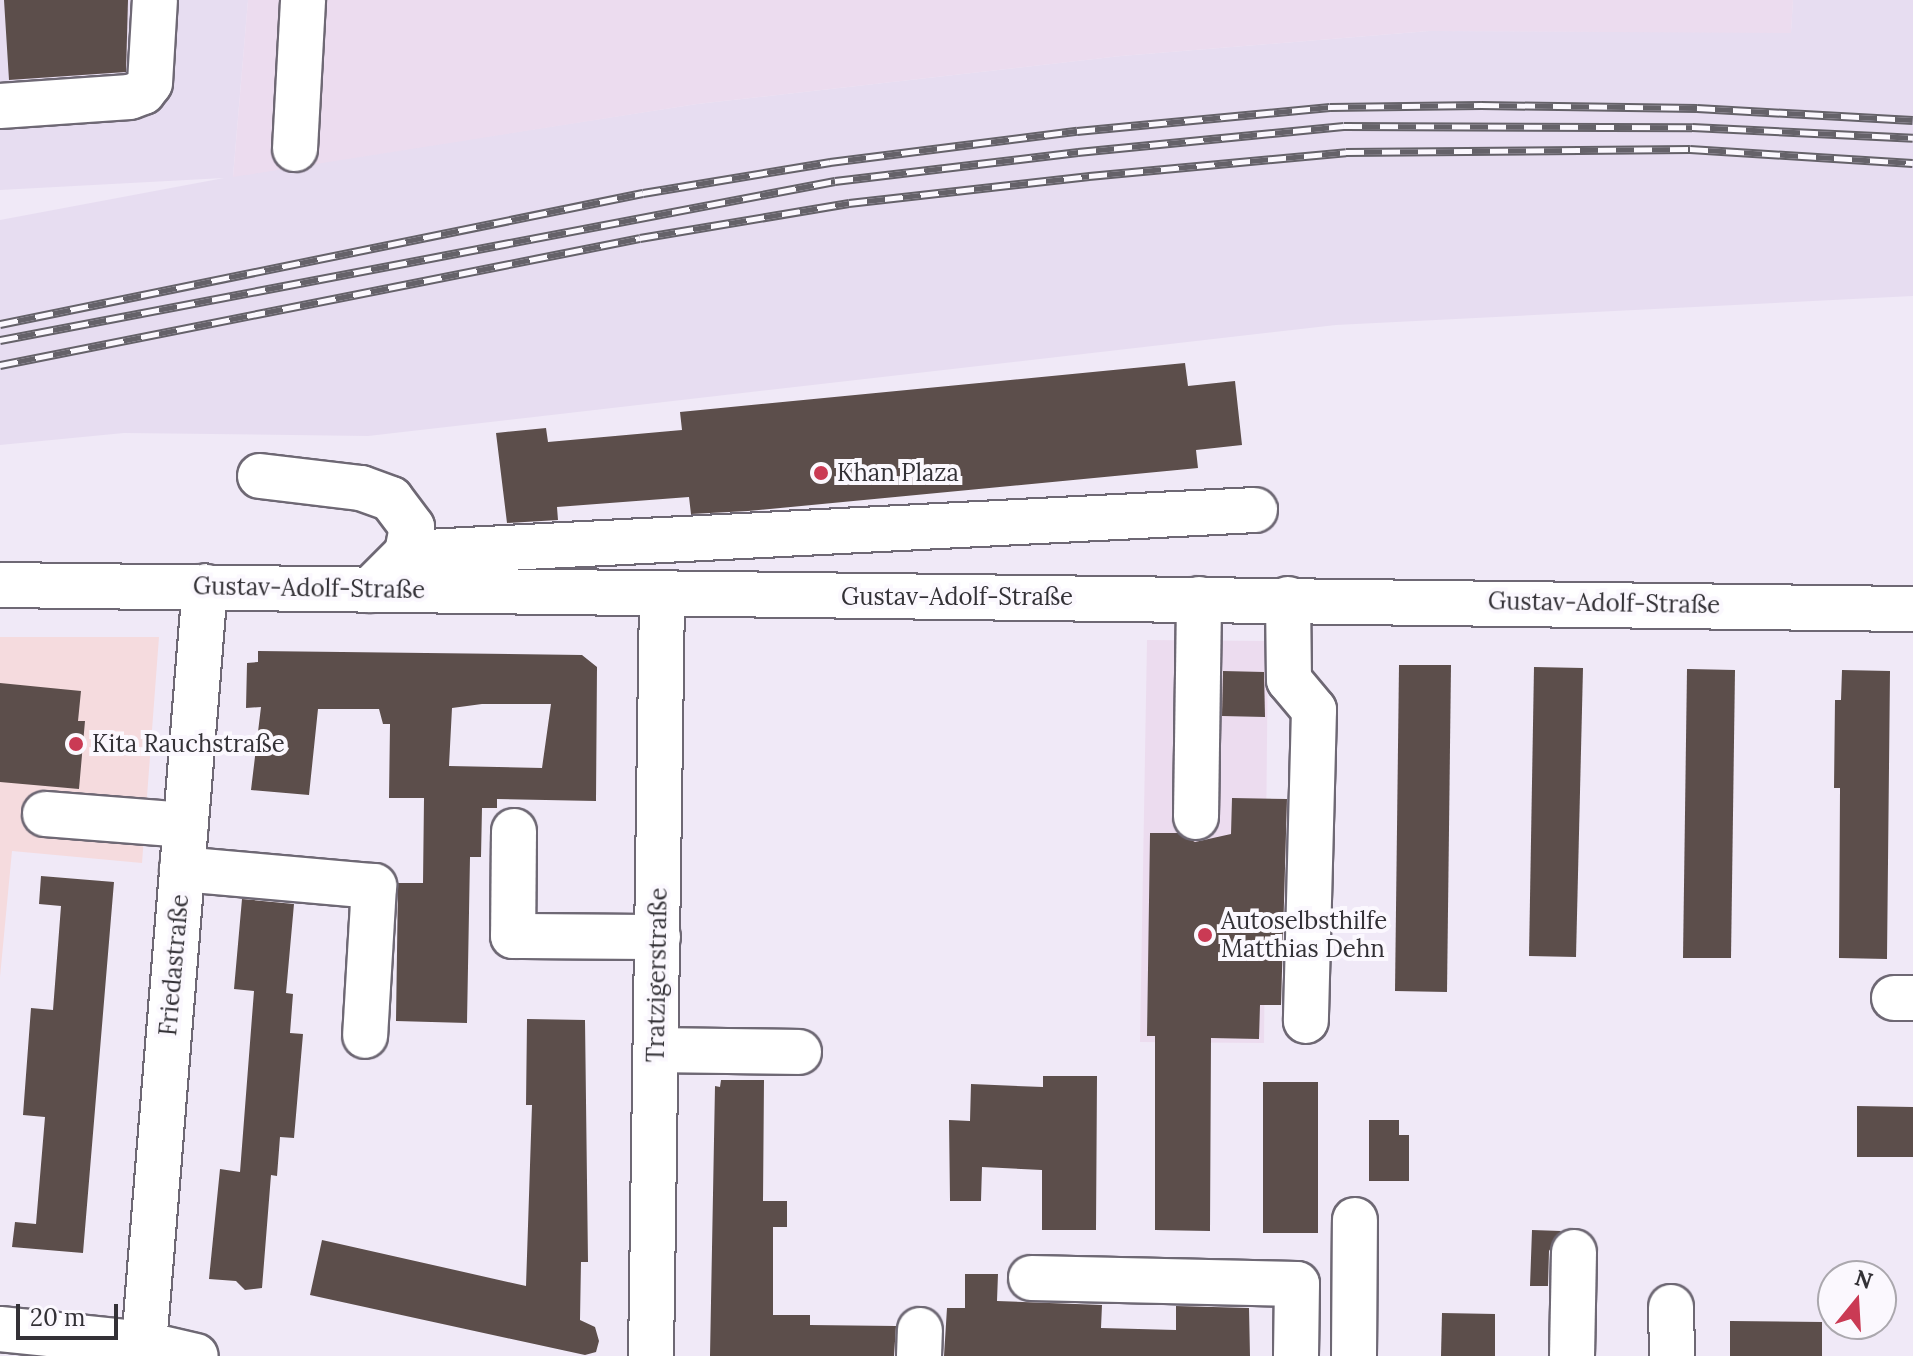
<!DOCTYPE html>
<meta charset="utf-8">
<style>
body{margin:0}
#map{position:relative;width:1913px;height:1356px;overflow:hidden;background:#f0e9f7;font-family:Lora,serif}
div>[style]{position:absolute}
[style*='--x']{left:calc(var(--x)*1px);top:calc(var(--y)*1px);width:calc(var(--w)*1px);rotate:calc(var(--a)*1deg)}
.built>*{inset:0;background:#e7ddf1}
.industrial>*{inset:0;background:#ecdcef}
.education>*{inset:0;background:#f5dbde}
.building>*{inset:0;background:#5c4e4b}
.roads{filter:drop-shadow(2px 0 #6e6874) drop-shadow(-2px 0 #6e6874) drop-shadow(0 2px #6e6874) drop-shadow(0 -2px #6e6874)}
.minor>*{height:44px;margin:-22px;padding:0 22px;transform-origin:22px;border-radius:22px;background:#fff}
.rail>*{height:9px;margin-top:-4.5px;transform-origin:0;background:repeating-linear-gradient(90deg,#fbf8fe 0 18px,#656269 0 36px);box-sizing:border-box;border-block:2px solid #656269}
.dots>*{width:22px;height:22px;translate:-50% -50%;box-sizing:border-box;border:4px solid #fbf8fe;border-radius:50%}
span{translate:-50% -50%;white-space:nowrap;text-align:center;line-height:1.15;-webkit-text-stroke:8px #fbf8fe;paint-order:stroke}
.poi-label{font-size:24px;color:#333136}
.left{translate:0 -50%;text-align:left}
.street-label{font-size:24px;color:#333136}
.north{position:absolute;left:1817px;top:1260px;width:80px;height:80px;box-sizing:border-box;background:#fbf8fe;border:2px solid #aba8ae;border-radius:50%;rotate:18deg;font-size:22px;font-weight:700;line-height:32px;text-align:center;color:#333136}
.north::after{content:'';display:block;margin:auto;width:28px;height:36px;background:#ca3a54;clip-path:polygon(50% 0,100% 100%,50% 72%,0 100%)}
.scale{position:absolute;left:16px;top:1304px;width:102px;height:36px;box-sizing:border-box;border:4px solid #333136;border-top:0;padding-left:10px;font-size:24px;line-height:28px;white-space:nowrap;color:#333136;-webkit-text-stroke:6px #fbf8fe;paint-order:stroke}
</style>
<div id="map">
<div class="built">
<div style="clip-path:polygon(0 0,248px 0,233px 176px,697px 104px,1121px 56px,1429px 31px,1791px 32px,1793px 0,1913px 0,1913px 296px,1336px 325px,368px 436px,124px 433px,0 445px,0 220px,224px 178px,0 190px)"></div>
</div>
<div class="industrial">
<div style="clip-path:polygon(248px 0,1793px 0,1791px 33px,1429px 31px,1121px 56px,697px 104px,233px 177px)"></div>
<div style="clip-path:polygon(1147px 640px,1268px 641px,1264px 1043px,1140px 1042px)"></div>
</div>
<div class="education">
<div style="clip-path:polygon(0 637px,159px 637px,142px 863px,12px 851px,0 977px)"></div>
</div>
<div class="building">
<div style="clip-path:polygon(4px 0,128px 0,126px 72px,9px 80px)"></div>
<div style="clip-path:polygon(1185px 363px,1188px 386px,1235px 381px,1242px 445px,1196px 450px,1198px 468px,748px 511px,691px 514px,689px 497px,557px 507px,558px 520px,507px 523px,496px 433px,546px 428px,548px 442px,682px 430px,680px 412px)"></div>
<div style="clip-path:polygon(evenodd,258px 651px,582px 655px,597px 667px,596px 801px,497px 799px,497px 808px,482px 808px,481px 857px,470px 857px,467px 1023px,396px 1021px,398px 883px,423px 883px,424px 798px,389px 798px,390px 724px,383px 724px,379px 709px,318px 709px,309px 795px,251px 790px,261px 707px,246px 708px,247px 663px,258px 662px,258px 651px,482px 704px,551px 704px,542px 768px,449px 766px,452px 708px,482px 704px)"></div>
<div style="clip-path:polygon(1399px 665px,1451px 665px,1447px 992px,1395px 991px)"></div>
<div style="clip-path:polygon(1534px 667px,1583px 668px,1576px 957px,1529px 956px)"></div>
<div style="clip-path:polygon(1687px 669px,1735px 670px,1731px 958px,1683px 958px)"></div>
<div style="clip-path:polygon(1842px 670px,1890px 671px,1887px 959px,1839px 958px,1840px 788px,1834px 788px,1835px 700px,1841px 700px)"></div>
<div style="clip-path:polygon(1223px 671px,1264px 672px,1265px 717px,1222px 716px)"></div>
<div style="clip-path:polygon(0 683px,81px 691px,78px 721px,85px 721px,79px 789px,0 782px)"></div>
<div style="clip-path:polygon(1232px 798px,1287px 799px,1281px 1005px,1260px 1005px,1259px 1039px,1211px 1038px,1210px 1231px,1155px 1230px,1155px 1036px,1147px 1036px,1150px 833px,1178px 833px,1195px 842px,1231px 834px)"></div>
<div style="clip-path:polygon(41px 876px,114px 882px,83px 1253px,12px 1247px,15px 1222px,36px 1224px,45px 1117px,23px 1115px,31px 1008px,53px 1010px,61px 906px,39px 904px)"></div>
<div style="clip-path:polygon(242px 899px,294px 904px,286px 993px,293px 994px,290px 1033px,303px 1034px,294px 1138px,280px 1137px,277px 1176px,271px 1175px,262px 1288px,245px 1290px,236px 1281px,209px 1279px,220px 1169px,240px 1172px,254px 991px,234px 989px)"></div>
<div style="clip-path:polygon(527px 1019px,585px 1020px,588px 1262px,581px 1262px,580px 1320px,595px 1327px,599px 1341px,596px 1352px,585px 1355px,310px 1295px,322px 1240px,526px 1286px,532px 1105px,526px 1105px)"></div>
<div style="clip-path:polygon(1043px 1076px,1097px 1076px,1096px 1230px,1042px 1230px,1042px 1170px,982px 1167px,981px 1201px,950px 1201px,949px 1120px,970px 1121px,971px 1084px,1043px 1087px)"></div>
<div style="clip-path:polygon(721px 1080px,764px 1080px,763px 1201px,787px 1201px,787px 1227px,773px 1227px,773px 1315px,810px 1315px,810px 1325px,896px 1326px,894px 1356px,710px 1356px,715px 1086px,720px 1087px)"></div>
<div style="clip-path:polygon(1263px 1082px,1318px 1082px,1318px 1233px,1263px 1233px)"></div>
<div style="clip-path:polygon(1857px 1106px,1913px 1107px,1913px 1157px,1857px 1157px)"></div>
<div style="clip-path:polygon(1369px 1120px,1399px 1120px,1399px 1135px,1409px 1135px,1409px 1181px,1369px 1181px)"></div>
<div style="clip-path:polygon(1532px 1230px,1561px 1231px,1549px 1251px,1548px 1286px,1530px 1286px)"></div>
<div style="clip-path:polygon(965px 1274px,998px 1274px,997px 1301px,1102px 1305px,1101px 1328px,1176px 1330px,1176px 1306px,1249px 1308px,1250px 1356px,944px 1356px,947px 1308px,965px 1308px)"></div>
<div style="clip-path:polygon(1442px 1313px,1495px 1314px,1495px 1356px,1441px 1356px)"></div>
<div style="clip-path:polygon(1730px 1321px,1822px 1322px,1822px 1356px,1730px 1356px)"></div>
</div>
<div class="roads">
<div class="minor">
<div style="--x:0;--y:106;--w:130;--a:-4"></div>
<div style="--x:130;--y:97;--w:14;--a:-21"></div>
<div style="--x:143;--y:92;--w:11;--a:-52"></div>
<div style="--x:150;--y:83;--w:83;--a:-86.6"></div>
<div style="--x:295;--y:149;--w:149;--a:-86.9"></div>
<div style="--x:260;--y:476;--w:102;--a:6.8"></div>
<div style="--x:361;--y:488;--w:32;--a:20"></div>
<div style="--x:391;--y:499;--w:35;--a:53"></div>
<div style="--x:412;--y:527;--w:26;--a:101"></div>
<div style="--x:0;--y:585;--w:1913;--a:0.72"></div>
<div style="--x:370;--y:590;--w:52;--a:-45"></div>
<div style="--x:407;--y:553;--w:849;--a:-2.9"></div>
<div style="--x:1288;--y:599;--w:81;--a:89.3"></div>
<div style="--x:1289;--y:680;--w:39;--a:50"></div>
<div style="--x:1314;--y:710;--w:311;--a:91.5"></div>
<div style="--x:45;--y:814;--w:141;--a:4.5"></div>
<div style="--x:1196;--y:817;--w:218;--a:-89.2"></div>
<div style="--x:514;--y:831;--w:105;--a:90.5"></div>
<div style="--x:513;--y:936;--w:145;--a:0.4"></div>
<div style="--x:182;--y:869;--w:193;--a:5.1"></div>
<div style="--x:374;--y:886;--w:150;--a:93.4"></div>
<div style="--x:1894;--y:998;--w:19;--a:0"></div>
<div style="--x:656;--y:1050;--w:143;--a:0.8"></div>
<div style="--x:1031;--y:1278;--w:266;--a:1.3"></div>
<div style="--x:1297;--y:1284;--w:72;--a:90.8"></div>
<div style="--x:1671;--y:1307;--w:49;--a:88.8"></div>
<div style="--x:0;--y:1329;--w:145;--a:5.9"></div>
<div style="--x:144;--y:1344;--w:53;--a:13"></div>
<div style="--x:144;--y:1344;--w:760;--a:-85.4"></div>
<div style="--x:651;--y:1356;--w:762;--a:-89.17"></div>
<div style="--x:919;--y:1356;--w:26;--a:-88"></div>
<div style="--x:1354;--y:1356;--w:136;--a:-89.6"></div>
<div style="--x:1572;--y:1356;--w:104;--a:-88.9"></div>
</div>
</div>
<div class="rail">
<div style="--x:0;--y:324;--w:656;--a:-11.52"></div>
<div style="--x:643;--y:193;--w:190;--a:-9.4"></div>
<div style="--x:830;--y:162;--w:249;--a:-7.2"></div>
<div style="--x:1077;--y:131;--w:254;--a:-5.4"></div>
<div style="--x:1330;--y:107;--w:151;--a:-0.8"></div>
<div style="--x:1481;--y:105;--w:216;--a:0.8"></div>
<div style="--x:1697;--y:108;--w:216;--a:3.2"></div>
<div style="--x:0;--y:340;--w:850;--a:-10.78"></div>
<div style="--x:835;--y:181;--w:245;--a:-6.8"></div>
<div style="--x:1078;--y:152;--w:267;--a:-5.6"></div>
<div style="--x:1344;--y:126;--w:348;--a:0.2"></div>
<div style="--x:1692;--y:127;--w:221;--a:2.8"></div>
<div style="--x:0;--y:365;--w:652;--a:-11.22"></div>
<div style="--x:640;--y:238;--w:212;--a:-9.5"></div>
<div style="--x:849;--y:203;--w:242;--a:-6.4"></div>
<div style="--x:1089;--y:176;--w:258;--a:-5.3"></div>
<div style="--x:1346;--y:152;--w:344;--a:-0.5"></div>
<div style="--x:1690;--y:149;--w:223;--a:3.6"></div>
</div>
<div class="dots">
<div style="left:821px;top:473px;background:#ca3a54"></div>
<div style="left:76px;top:744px;background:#ca3a54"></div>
<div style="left:1205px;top:935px;background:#ca3a54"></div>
</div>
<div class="poi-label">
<span class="left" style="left:837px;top:473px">Khan Plaza</span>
<span class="left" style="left:92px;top:744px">Kita Rauchstraße</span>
<span class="left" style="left:1221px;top:935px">Autoselbsthilfe<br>Matthias Dehn</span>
</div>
<div class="street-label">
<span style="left:309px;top:588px;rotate:1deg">Gustav-Adolf-Straße</span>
<span style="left:957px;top:597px">Gustav-Adolf-Straße</span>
<span style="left:1604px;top:603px;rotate:1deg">Gustav-Adolf-Straße</span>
<span style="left:174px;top:965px;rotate:-85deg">Friedastraße</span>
<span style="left:657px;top:975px;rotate:-89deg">Tratzigerstraße</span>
</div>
<div class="north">N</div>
<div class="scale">20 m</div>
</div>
